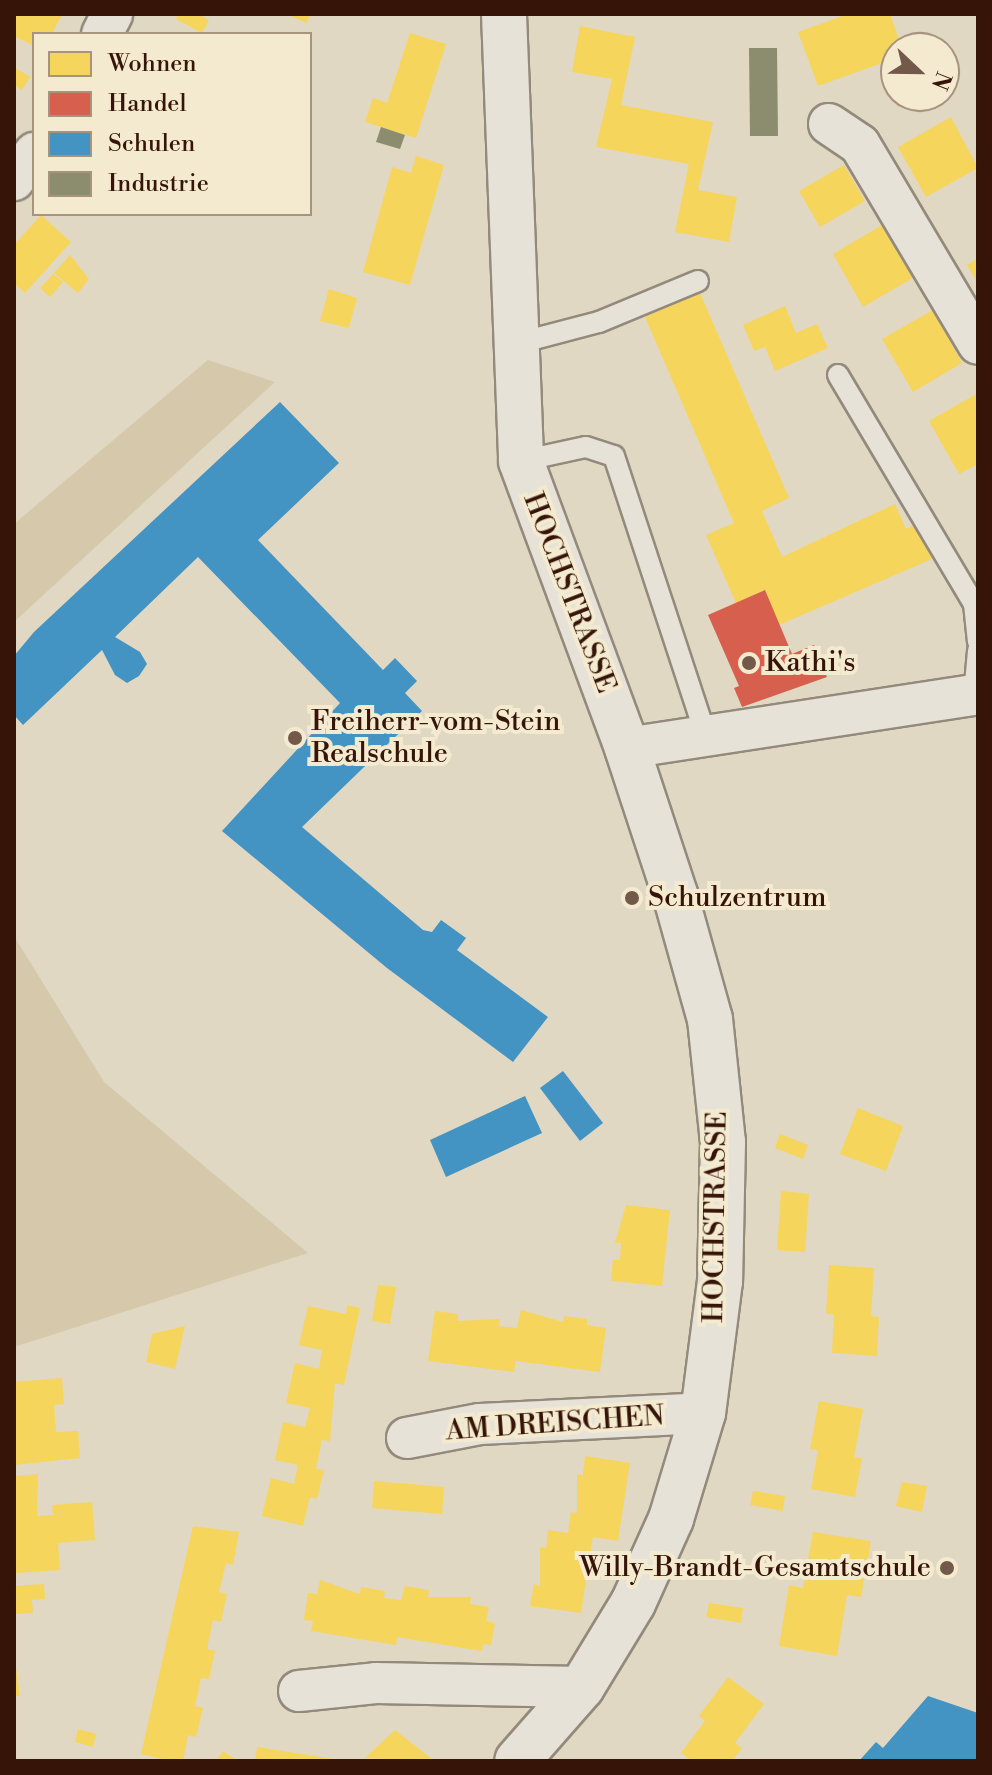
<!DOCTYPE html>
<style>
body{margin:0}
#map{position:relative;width:992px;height:1775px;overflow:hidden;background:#e0d8c2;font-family:"Libre Bodoni",serif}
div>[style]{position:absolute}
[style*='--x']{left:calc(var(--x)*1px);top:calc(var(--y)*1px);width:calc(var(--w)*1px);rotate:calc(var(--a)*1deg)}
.green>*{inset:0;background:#d6c9ab}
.homes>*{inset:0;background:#f6d55c}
.shops>*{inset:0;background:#d6604d}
.schools>*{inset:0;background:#4393c3}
.industry>*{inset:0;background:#8c8c6e}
.roads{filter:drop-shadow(2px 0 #938a7c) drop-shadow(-2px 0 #938a7c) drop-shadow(0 2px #938a7c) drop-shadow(0 -2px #938a7c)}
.service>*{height:20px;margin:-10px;padding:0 10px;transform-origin:10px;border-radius:10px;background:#e6e2d7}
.minor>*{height:40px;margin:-20px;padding:0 20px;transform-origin:20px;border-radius:20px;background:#e6e2d7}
.tertiary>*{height:44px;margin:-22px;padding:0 22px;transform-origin:22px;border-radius:22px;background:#e6e2d7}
.dots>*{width:22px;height:22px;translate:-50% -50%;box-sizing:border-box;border:4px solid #f3eacf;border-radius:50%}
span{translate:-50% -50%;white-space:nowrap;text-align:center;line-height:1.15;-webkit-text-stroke:8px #f3eacf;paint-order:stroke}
.street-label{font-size:28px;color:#361408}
.poi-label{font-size:28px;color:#361408}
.left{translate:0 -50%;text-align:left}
.right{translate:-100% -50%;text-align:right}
.frame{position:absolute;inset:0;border:16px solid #361408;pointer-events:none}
.legend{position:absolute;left:32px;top:32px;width:280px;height:184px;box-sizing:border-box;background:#f3eacf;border:2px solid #a7947f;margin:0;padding:10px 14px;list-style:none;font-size:24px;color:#361408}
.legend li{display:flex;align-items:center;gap:16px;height:40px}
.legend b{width:40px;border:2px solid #a7947f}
.north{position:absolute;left:880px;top:32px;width:80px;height:80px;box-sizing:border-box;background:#f3eacf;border:2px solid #a7947f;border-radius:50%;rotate:112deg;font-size:22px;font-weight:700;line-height:32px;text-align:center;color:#361408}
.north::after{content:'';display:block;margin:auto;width:28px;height:36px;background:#725949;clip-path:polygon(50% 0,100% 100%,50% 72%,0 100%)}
</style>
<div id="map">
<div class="green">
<div style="clip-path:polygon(208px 360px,275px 382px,14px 622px,14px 524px)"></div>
<div style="clip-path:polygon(14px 936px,104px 1082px,308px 1253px,14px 1347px)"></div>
</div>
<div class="homes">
<div style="clip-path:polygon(14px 14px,62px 14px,52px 34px,34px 34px,34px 46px,14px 36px)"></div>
<div style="clip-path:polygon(178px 14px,198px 14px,209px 20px,202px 33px,176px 19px)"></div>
<div style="clip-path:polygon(287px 14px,311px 14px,306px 23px)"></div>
<div style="clip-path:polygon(848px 14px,890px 14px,902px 48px,896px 48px,896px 58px,818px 86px,798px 32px)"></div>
<div style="clip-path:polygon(580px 26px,635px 37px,621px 105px,713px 122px,698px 190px,737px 197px,729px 242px,675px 232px,689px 164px,596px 147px,612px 79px,572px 72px)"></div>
<div style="clip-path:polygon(410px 33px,446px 44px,416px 138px,365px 122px,373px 98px,387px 103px)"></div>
<div style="clip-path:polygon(14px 67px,30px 77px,22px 90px,14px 85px)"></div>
<div style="clip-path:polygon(951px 117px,978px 168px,926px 197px,898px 147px)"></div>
<div style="clip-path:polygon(416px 156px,444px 165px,410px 285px,363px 272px,392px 167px,411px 173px)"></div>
<div style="clip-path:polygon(844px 165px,865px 201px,820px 227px,799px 191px)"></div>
<div style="clip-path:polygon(41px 215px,71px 242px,25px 293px,14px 283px,14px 245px)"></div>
<div style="clip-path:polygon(882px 225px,913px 278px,863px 307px,833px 254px)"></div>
<div style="clip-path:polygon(70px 255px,89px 279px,78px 293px,54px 273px)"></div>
<div style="clip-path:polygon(978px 258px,978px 283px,967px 265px)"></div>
<div style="clip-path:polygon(53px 274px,63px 282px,50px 297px,40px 288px)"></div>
<div style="clip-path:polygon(329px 289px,357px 298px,349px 328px,320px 321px)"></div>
<div style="clip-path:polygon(700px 293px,789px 498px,762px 511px,782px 557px,895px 504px,906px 529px,917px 524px,932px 559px,779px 625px,765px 590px,736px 603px,706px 535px,734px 523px,645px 317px)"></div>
<div style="clip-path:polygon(785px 306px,796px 333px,817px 324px,828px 348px,775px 371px,765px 347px,754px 351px,743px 325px)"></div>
<div style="clip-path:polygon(933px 310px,962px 363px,913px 392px,882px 339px)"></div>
<div style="clip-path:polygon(978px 393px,978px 464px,959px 474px,929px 421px)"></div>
<div style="clip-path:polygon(858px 1108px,903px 1126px,886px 1171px,840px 1154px)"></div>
<div style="clip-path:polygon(780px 1134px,808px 1145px,803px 1159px,775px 1148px)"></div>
<div style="clip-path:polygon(781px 1191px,809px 1194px,805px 1252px,777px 1250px)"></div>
<div style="clip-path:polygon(626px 1205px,670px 1210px,662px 1286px,611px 1281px,613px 1260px,620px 1260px,621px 1243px,615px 1243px)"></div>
<div style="clip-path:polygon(829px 1265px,874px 1268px,871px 1316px,879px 1317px,877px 1356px,832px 1353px,834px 1314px,826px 1314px)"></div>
<div style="clip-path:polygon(378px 1285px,396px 1287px,390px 1324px,372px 1321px)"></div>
<div style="clip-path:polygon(347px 1305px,360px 1308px,344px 1385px,335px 1383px,330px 1441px,322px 1440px,316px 1469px,324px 1470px,317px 1499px,310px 1497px,303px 1526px,262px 1516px,271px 1478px,294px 1484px,298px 1465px,275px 1460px,283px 1422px,305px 1427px,310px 1408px,286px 1403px,295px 1363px,319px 1369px,322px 1350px,299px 1345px,308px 1306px,346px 1314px)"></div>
<div style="clip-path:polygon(521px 1310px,563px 1322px,564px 1316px,587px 1319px,587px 1325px,606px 1328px,600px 1372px,516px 1361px,514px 1372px,428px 1361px,435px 1311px,458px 1314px,458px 1321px,500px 1319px,499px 1326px,517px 1328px)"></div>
<div style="clip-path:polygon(185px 1326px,175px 1369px,146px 1362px,152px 1334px)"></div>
<div style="clip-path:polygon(62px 1378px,64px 1404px,54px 1405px,56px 1432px,78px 1431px,80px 1458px,14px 1465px,14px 1382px)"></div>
<div style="clip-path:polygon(819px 1401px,863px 1409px,854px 1457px,862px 1458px,855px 1497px,811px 1489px,818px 1450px,810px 1449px)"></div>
<div style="clip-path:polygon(585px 1456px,630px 1463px,618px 1541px,593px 1537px,581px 1613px,530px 1606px,534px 1584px,540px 1586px,540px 1547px,546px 1548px,548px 1530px,568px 1533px,571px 1512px,577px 1513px,577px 1474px,583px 1475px)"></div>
<div style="clip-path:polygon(38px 1474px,37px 1516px,53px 1515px,52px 1505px,92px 1502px,95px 1540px,58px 1543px,60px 1570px,16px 1573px,14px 1476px)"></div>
<div style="clip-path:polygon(374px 1481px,444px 1487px,442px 1514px,372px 1508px)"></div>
<div style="clip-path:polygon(902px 1482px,927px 1486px,922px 1512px,896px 1506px)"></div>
<div style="clip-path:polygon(753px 1491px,785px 1496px,783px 1511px,750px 1505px)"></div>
<div style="clip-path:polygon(193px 1526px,239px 1532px,233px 1565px,226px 1563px,219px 1592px,227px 1594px,221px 1622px,213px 1620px,207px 1649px,215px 1651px,209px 1679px,201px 1678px,195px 1706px,203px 1708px,196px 1737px,188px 1735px,183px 1761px,171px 1761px,141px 1754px)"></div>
<div style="clip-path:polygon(813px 1532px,871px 1541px,861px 1597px,847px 1595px,837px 1656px,779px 1646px,789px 1585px,803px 1588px)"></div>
<div style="clip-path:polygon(320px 1580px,360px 1594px,361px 1587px,385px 1591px,384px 1598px,401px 1600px,405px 1586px,429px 1590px,428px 1597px,471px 1597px,470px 1604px,489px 1607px,486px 1621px,495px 1623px,491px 1645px,483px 1644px,482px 1651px,397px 1637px,396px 1645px,311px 1631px,313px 1621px,304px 1620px,308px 1593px,317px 1594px)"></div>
<div style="clip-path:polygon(44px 1584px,45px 1599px,32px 1600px,33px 1613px,14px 1614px,14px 1586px)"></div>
<div style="clip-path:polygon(709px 1603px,743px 1608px,741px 1623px,706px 1617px)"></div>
<div style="clip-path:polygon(14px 1652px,20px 1696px,14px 1696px)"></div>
<div style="clip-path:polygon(728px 1677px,764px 1704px,735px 1743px,742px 1748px,732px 1761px,692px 1761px,681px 1753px,705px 1721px,699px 1716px)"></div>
<div style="clip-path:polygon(78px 1729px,96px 1734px,93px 1747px,75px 1742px)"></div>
<div style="clip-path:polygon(395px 1730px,431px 1758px,429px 1761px,365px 1758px)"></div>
<div style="clip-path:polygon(257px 1747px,333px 1759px,333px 1761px,255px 1761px)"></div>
<div style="clip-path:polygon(223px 1751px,235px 1759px,234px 1761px,216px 1761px)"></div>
</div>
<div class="shops">
<div style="clip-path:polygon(765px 590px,792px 654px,814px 645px,827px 677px,742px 707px,734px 688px,739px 686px,708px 615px)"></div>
</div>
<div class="schools">
<div style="clip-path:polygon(280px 402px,339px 463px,258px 540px,383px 670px,395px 658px,417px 681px,405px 693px,422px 711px,302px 827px,423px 930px,432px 932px,441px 920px,466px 938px,457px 950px,548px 1017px,513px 1062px,387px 968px,222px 831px,340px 703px,198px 557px,115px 637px,140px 652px,147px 664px,139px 676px,127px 683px,115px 675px,102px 650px,23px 725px,14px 715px,14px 656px,34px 632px)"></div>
<div style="clip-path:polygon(563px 1071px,603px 1123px,580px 1141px,540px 1088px)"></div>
<div style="clip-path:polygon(525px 1096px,542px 1133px,446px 1177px,430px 1140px)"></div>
<div style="clip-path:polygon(928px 1696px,978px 1713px,978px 1761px,859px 1761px,876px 1742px,883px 1748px)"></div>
</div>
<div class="industry">
<div style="clip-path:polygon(749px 48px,777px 48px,778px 136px,750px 136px)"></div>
<div style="clip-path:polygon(381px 127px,405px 135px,400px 149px,376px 142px)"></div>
</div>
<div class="roads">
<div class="service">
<div style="--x:515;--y:344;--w:87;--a:-14.7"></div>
<div style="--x:599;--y:322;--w:107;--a:-22.5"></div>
<div style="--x:838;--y:375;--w:266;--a:59.3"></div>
<div style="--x:974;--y:604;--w:38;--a:84"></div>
<div style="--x:521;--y:461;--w:66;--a:-12.2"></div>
<div style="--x:586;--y:447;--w:29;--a:18"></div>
<div style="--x:614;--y:456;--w:294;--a:71.8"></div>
<div style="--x:974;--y:695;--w:44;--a:-84.8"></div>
</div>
<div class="minor">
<div style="--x:102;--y:34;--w:22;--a:-63"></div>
<div style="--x:829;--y:124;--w:37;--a:34"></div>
<div style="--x:860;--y:145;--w:231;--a:59.3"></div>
<div style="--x:14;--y:180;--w:34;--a:-53"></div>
<div style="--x:627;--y:748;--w:355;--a:-8.7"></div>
<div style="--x:407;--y:1438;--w:74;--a:-10.9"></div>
<div style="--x:480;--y:1424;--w:223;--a:-2.8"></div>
<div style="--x:299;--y:1691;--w:77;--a:-5.9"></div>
<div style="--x:376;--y:1683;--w:206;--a:1.1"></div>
</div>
<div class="tertiary">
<div style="--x:504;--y:14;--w:447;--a:87.8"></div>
<div style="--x:521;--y:461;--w:306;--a:69.7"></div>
<div style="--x:627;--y:748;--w:154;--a:71.8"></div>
<div style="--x:675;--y:894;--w:130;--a:74.4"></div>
<div style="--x:710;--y:1019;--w:124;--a:84"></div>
<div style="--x:723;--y:1142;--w:139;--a:91.2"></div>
<div style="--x:720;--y:1281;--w:133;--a:97.3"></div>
<div style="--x:703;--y:1413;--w:111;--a:106.8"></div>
<div style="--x:671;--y:1519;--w:92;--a:114.3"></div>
<div style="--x:633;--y:1603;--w:98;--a:121.3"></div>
<div style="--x:582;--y:1687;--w:98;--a:131.3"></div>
</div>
</div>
<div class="dots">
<div style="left:749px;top:663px;background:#725949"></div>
<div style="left:295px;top:738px;background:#725949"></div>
<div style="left:632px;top:898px;background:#725949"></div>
<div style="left:947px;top:1568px;background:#725949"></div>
</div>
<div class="street-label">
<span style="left:569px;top:593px;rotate:69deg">HOCHSTRASSE</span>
<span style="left:716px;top:1217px;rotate:-89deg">HOCHSTRASSE</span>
<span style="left:555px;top:1424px;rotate:-4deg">AM DREISCHEN</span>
</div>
<div class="poi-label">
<span class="left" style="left:765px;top:663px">Kathi's</span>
<span class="left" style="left:311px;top:738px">Freiherr-vom-Stein<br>Realschule</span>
<span class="left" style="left:648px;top:898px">Schulzentrum</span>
<span class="right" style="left:931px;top:1568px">Willy-Brandt-Gesamtschule</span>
</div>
<div class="frame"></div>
<ul class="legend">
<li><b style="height:22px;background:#f6d55c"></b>Wohnen</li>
<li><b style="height:22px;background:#d6604d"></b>Handel</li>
<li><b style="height:22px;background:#4393c3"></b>Schulen</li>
<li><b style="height:22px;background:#8c8c6e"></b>Industrie</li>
</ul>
<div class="north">N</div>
</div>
